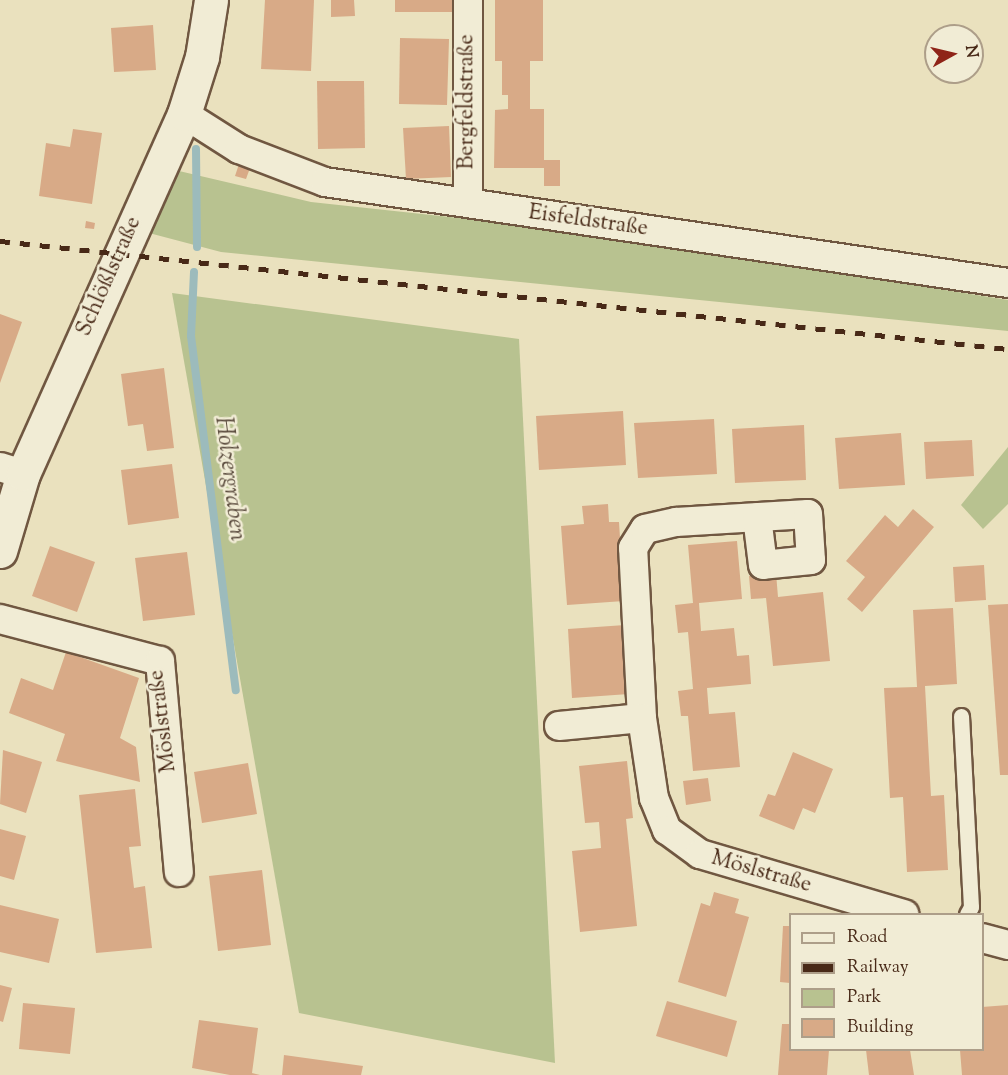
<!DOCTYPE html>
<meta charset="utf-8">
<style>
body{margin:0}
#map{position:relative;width:1008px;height:1075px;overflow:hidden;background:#eae1be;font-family:"Sorts Mill Goudy",serif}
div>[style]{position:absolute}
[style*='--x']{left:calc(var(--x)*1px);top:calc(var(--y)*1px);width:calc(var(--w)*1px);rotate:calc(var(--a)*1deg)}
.green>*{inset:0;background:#b8c290}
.stream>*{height:8px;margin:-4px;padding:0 4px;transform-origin:4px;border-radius:4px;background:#9cbbbc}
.building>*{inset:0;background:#d8aa87}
.roads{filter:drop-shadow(2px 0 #705741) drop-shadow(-2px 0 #705741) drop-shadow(0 2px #705741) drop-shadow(0 -2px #705741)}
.lane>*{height:15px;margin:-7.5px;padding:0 7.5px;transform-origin:7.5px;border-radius:7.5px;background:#f1ecd5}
.street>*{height:28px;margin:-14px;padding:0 14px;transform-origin:14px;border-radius:14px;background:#f1ecd5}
.secondary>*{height:33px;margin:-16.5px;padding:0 16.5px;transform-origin:16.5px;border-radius:16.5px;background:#f1ecd5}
.rail>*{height:4.5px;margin-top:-2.25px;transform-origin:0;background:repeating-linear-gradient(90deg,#482917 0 10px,transparent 0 20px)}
span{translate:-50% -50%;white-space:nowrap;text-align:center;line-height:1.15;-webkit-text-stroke:5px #f1ecd5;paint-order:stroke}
.street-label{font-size:22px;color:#482917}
.water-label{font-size:24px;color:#5d4e40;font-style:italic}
.legend{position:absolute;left:789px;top:913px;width:195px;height:138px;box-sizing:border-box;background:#f1ecd5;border:2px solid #ad9e89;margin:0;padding:8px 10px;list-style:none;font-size:18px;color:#482917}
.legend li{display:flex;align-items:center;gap:12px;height:30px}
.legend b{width:30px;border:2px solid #ad9e89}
.north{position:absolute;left:924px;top:24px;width:60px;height:60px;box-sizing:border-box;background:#f1ecd5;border:2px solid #ad9e89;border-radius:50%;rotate:82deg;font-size:16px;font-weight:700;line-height:24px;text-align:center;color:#482917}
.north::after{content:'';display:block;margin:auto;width:21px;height:27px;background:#8f2418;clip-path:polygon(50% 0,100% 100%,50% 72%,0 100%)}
</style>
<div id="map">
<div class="green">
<div style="clip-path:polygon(179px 171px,311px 202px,562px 229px,1008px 300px,1008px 331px,221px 252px,149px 233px)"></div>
<div style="clip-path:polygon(172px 293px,519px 339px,555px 1063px,299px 1013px)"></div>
<div style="clip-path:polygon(1008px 447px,1008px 504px,983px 529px,961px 505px)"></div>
</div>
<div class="stream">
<div style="--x:196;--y:149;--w:98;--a:89.4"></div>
<div style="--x:194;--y:272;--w:64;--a:92.7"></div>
<div style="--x:191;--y:336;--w:357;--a:82.8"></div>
</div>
<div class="building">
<div style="clip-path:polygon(265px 0,314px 0,311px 71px,261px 69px)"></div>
<div style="clip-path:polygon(331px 0,354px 0,355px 16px,331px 17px)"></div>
<div style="clip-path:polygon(395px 0,453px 0,453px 12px,395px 12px)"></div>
<div style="clip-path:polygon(495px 0,543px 0,543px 61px,530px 61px,530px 109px,544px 109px,544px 160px,560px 160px,560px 186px,544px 186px,544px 168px,494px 168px,495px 110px,508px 109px,508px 95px,502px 95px,502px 61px,495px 61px)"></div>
<div style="clip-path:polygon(153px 25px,156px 70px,114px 72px,111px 28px)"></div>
<div style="clip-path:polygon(400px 38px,449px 39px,447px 105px,399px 104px)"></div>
<div style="clip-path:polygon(317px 81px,364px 81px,365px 148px,318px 149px)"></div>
<div style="clip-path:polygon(449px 126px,451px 177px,406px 179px,403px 128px)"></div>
<div style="clip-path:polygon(73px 129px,102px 133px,92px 204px,39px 196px,46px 143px,70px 147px)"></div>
<div style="clip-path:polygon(239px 164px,250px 168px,246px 179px,235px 176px)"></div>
<div style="clip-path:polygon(86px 221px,95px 223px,94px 229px,85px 228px)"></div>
<div style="clip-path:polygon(0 314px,22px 322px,0 383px)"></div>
<div style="clip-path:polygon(164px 368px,174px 448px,147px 451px,143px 424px,128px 426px,121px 374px)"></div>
<div style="clip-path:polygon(623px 411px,626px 465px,539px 470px,536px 416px)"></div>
<div style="clip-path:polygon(714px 419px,717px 474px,638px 478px,634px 423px)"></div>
<div style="clip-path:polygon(804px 425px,806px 480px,735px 483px,732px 429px)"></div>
<div style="clip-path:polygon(901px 433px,905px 485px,839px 489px,835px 438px)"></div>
<div style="clip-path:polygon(972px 440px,974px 476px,926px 479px,924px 442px)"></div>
<div style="clip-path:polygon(172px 464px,179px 518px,128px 525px,121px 470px)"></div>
<div style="clip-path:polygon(608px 504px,609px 522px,619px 522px,624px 601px,567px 605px,561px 526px,584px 524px,582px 506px)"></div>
<div style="clip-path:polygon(913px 509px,934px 527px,862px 612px,847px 599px,865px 577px,846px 561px,885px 515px,898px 527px)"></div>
<div style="clip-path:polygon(737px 541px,742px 599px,699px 603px,701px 631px,734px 628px,737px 656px,749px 655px,751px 684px,707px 688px,709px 714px,735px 712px,740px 767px,693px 771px,688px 716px,681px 716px,678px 691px,693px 689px,688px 632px,678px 633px,675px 605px,693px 603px,688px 545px)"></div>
<div style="clip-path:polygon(50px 546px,95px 562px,77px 612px,32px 596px)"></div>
<div style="clip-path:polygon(187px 552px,195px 615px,143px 621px,135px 558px)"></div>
<div style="clip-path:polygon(984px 565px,986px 600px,955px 602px,953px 567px)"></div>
<div style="clip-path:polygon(776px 573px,778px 597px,823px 592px,830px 661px,773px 666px,766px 598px,751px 599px,749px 576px)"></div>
<div style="clip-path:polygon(1008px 604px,1008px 775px,1000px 775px,988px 605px)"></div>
<div style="clip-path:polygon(953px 608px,957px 684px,925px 686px,931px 796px,944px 795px,948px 870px,907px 872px,903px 797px,890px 798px,884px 688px,917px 687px,913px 610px)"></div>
<div style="clip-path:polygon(625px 625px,629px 694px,572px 698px,568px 629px)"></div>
<div style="clip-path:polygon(66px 652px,139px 678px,120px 738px,136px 747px,140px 782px,56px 761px,65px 734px,9px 713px,21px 678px,53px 690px)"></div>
<div style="clip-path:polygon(3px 750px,42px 762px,26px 813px,0 804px)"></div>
<div style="clip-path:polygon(793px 752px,833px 769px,815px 813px,803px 808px,794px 830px,759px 816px,768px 794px,775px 796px)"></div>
<div style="clip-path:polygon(627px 761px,633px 818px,626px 819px,637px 926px,580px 932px,572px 851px,601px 848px,599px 822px,585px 823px,579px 766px)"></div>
<div style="clip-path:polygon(248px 763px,257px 814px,202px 823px,194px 772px)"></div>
<div style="clip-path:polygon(708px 778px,711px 801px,686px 805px,683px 781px)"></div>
<div style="clip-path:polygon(135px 789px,141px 846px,129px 847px,134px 888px,145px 886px,152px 948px,96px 953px,79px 795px)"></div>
<div style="clip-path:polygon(0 829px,26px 836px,14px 880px,0 876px)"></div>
<div style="clip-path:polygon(262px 870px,271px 945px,218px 951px,209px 876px)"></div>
<div style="clip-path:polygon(714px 892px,739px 899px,735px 913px,749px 917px,726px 997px,678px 982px,701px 903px,710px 906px)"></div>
<div style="clip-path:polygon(0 905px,59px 919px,49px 963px,0 952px)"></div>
<div style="clip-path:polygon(783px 926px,790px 926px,790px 983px,780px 982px)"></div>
<div style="clip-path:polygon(0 985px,12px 988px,3px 1022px,0 1021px)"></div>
<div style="clip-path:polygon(667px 1001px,737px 1021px,727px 1057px,656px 1036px)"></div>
<div style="clip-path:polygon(23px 1003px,75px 1008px,70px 1054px,19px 1049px)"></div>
<div style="clip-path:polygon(1008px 1005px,1008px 1075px,962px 1075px,960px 1050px,982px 1050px,982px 1007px)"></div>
<div style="clip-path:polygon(199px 1020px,258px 1028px,252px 1073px,260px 1075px,230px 1075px,192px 1068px)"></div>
<div style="clip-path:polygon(782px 1024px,790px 1024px,790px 1050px,829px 1050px,827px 1075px,778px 1075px)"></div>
<div style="clip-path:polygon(866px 1050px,910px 1050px,914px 1075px,869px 1075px)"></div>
<div style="clip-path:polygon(284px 1055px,363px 1066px,361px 1075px,282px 1075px)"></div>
</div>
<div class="roads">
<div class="lane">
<div style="--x:961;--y:716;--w:191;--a:87"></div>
<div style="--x:971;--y:907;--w:8;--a:120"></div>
</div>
<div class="street">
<div style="--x:468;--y:0;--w:203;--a:90"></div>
<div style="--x:184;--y:114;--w:65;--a:32.5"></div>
<div style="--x:239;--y:149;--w:92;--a:21"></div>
<div style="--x:325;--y:182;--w:690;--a:8.41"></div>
<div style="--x:0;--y:467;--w:24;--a:17"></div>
<div style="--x:0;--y:619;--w:165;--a:14.7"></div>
<div style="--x:160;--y:661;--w:212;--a:84.9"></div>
<div style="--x:642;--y:718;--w:170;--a:-93"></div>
<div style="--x:633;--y:548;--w:22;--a:-58"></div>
<div style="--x:645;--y:529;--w:32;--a:-13"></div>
<div style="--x:676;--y:522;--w:132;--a:-3.5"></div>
<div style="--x:808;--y:514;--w:46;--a:86.3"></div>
<div style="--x:811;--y:560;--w:48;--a:174.1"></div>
<div style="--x:763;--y:565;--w:48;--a:-97.1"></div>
<div style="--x:559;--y:726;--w:83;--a:-5.5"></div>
<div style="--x:642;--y:718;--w:81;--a:81.5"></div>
<div style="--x:654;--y:798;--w:35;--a:68"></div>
<div style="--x:667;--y:830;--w:41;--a:36"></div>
<div style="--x:700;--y:854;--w:213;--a:16.4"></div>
<div style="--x:982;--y:938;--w:27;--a:15"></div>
</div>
<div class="secondary">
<div style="--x:0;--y:551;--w:80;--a:-73.4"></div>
<div style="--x:23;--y:474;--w:394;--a:-65.9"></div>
<div style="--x:184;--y:114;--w:60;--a:-72.5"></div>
<div style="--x:202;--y:57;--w:58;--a:-81"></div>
</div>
</div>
<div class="rail">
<div style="--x:0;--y:241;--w:1014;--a:6.12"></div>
</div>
<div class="street-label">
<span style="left:468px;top:102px;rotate:-90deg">Bergfeldstraße</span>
<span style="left:588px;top:222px;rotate:8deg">Eisfeldstraße</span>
<span style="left:110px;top:277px;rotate:-66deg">Schlößlstraße</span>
<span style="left:164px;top:721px;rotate:-97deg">Möslstraße</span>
<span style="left:761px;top:873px;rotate:16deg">Möslstraße</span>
</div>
<div class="water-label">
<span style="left:229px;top:479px;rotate:83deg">Holzergraben</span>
</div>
<ul class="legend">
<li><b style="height:8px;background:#f1ecd5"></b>Road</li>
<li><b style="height:8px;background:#482917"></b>Railway</li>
<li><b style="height:16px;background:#b8c290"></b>Park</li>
<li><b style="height:16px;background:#d8aa87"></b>Building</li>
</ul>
<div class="north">N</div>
</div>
